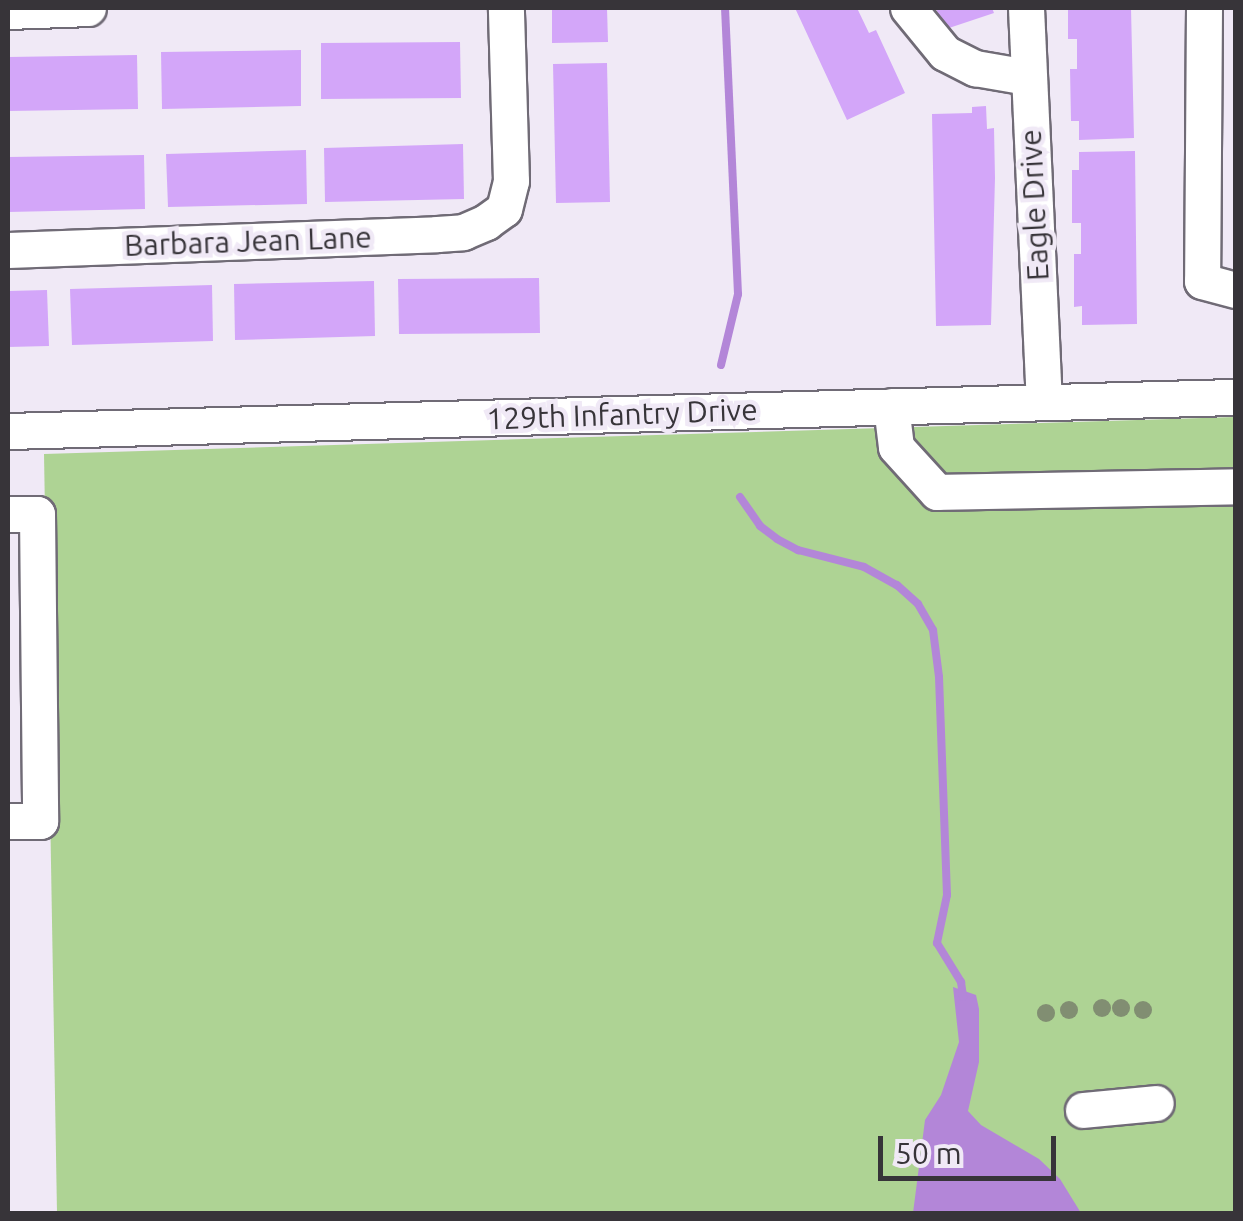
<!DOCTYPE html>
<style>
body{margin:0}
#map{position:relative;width:1243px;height:1221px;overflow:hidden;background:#f0e9f6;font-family:Ubuntu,sans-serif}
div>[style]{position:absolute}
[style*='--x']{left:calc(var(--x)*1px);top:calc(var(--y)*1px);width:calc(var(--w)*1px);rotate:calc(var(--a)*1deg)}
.green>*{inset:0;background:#aed394}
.water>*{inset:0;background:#b386d8}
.stream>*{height:8px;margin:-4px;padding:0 4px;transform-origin:4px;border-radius:4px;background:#b386d8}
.building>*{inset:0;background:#d3a6f9}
.roads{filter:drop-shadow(2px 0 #706b76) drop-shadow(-2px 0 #706b76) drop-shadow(0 2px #706b76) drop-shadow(0 -2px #706b76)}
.minor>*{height:35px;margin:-17.5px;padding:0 17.5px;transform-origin:17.5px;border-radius:17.5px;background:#fff}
.trees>*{width:18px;height:18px;margin:-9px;border-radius:50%;background:#818e72}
span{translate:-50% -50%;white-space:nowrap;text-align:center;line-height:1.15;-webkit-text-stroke:9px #f0e9f6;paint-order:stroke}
.street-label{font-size:30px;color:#373439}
.frame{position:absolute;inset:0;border:10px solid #373439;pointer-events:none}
.scale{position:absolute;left:878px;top:1136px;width:178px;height:45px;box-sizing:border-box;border:5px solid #373439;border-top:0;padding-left:12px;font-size:30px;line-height:35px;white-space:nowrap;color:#373439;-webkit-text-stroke:8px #f0e9f6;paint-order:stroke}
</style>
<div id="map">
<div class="green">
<div style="clip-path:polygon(1235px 417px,1235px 1213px,57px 1213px,44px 454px)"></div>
</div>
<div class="water">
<div style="clip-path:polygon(953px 987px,976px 995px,979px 1009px,979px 1062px,968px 1111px,981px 1125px,1039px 1159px,1060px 1179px,1081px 1213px,913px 1213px,925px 1120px,941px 1095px,959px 1042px)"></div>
</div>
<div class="stream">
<div style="--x:721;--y:365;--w:73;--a:-76.5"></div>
<div style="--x:738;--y:294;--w:286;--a:-92.6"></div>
<div style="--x:740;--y:497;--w:35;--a:55"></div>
<div style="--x:760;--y:526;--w:21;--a:37"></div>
<div style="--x:777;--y:539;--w:24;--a:28"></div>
<div style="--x:798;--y:550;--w:68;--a:14.4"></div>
<div style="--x:864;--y:567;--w:38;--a:29"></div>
<div style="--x:897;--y:585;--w:28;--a:42"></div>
<div style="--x:918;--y:604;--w:30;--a:60"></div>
<div style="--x:933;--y:630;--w:47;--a:82.7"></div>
<div style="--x:939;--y:677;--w:218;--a:87.9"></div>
<div style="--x:947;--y:895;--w:49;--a:101.8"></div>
<div style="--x:937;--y:943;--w:46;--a:58.4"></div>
<div style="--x:961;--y:982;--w:15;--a:82"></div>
</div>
<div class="building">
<div style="clip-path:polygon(552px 8px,607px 8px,608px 42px,552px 43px)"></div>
<div style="clip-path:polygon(795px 8px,857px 8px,869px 33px,876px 30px,905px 93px,847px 120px)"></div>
<div style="clip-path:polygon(936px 8px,992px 8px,994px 13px,943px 30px)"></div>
<div style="clip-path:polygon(1068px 8px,1131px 8px,1134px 138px,1079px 140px,1079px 121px,1071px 121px,1070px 69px,1077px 69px,1077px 39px,1068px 39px)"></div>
<div style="clip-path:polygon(460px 42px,461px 98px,321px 99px,321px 43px)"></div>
<div style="clip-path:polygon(301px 50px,301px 106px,162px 109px,161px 52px)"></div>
<div style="clip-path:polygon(137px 55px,138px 109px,8px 111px,8px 57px)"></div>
<div style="clip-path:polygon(607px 63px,610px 202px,556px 203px,553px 64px)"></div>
<div style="clip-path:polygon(986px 106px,987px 129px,994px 128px,995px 178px,991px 325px,936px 326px,932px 114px,972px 113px,972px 107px)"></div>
<div style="clip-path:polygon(463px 144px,464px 199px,325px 202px,324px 148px)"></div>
<div style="clip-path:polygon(306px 150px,307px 204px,168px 207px,166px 154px)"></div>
<div style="clip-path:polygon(1135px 151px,1137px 324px,1082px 325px,1082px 306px,1074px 307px,1074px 254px,1081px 254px,1081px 223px,1072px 223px,1072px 170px,1079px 170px,1079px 152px)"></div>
<div style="clip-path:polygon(144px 155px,145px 209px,8px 212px,8px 157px)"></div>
<div style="clip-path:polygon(539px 278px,540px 333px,399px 334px,398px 279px)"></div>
<div style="clip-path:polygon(374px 281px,375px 336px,235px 340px,234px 284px)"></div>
<div style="clip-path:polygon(212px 285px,213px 341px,72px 345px,70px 289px)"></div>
<div style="clip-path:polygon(47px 290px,49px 346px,8px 347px,8px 291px)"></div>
</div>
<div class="roads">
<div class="minor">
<div style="--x:908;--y:8;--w:58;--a:50.6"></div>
<div style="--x:945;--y:53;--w:34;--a:27"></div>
<div style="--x:975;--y:68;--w:53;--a:9.8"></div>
<div style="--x:1026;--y:8;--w:394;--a:87.4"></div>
<div style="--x:1204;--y:8;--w:273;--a:90.4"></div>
<div style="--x:1202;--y:281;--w:35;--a:15"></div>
<div style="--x:8;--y:11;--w:80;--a:-2.1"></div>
<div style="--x:8;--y:250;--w:429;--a:-2.1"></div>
<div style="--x:437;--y:234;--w:26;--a:-4"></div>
<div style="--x:463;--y:232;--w:25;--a:-23"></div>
<div style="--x:486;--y:222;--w:22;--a:-36"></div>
<div style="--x:504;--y:209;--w:29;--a:-76"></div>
<div style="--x:511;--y:181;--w:173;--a:-91.7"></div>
<div style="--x:891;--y:406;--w:41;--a:83"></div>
<div style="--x:896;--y:447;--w:61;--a:47.7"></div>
<div style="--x:937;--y:492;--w:299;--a:-1.1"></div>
<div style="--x:8;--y:431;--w:1228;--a:-1.59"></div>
<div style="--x:8;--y:514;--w:29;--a:0"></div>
<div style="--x:37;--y:514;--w:307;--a:89.4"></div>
<div style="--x:40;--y:821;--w:32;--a:180"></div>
<div style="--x:1083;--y:1110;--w:73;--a:-5.5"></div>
</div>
</div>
<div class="trees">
<div style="left:1102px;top:1008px"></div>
<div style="left:1121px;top:1008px"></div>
<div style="left:1069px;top:1010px"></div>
<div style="left:1143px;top:1010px"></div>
<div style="left:1046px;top:1013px"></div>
</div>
<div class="street-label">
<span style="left:1034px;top:205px;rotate:-93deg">Eagle Drive</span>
<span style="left:248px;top:241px;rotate:-2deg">Barbara Jean Lane</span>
<span style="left:622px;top:414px;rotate:-2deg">129th Infantry Drive</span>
</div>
<div class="frame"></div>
<div class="scale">50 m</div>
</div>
